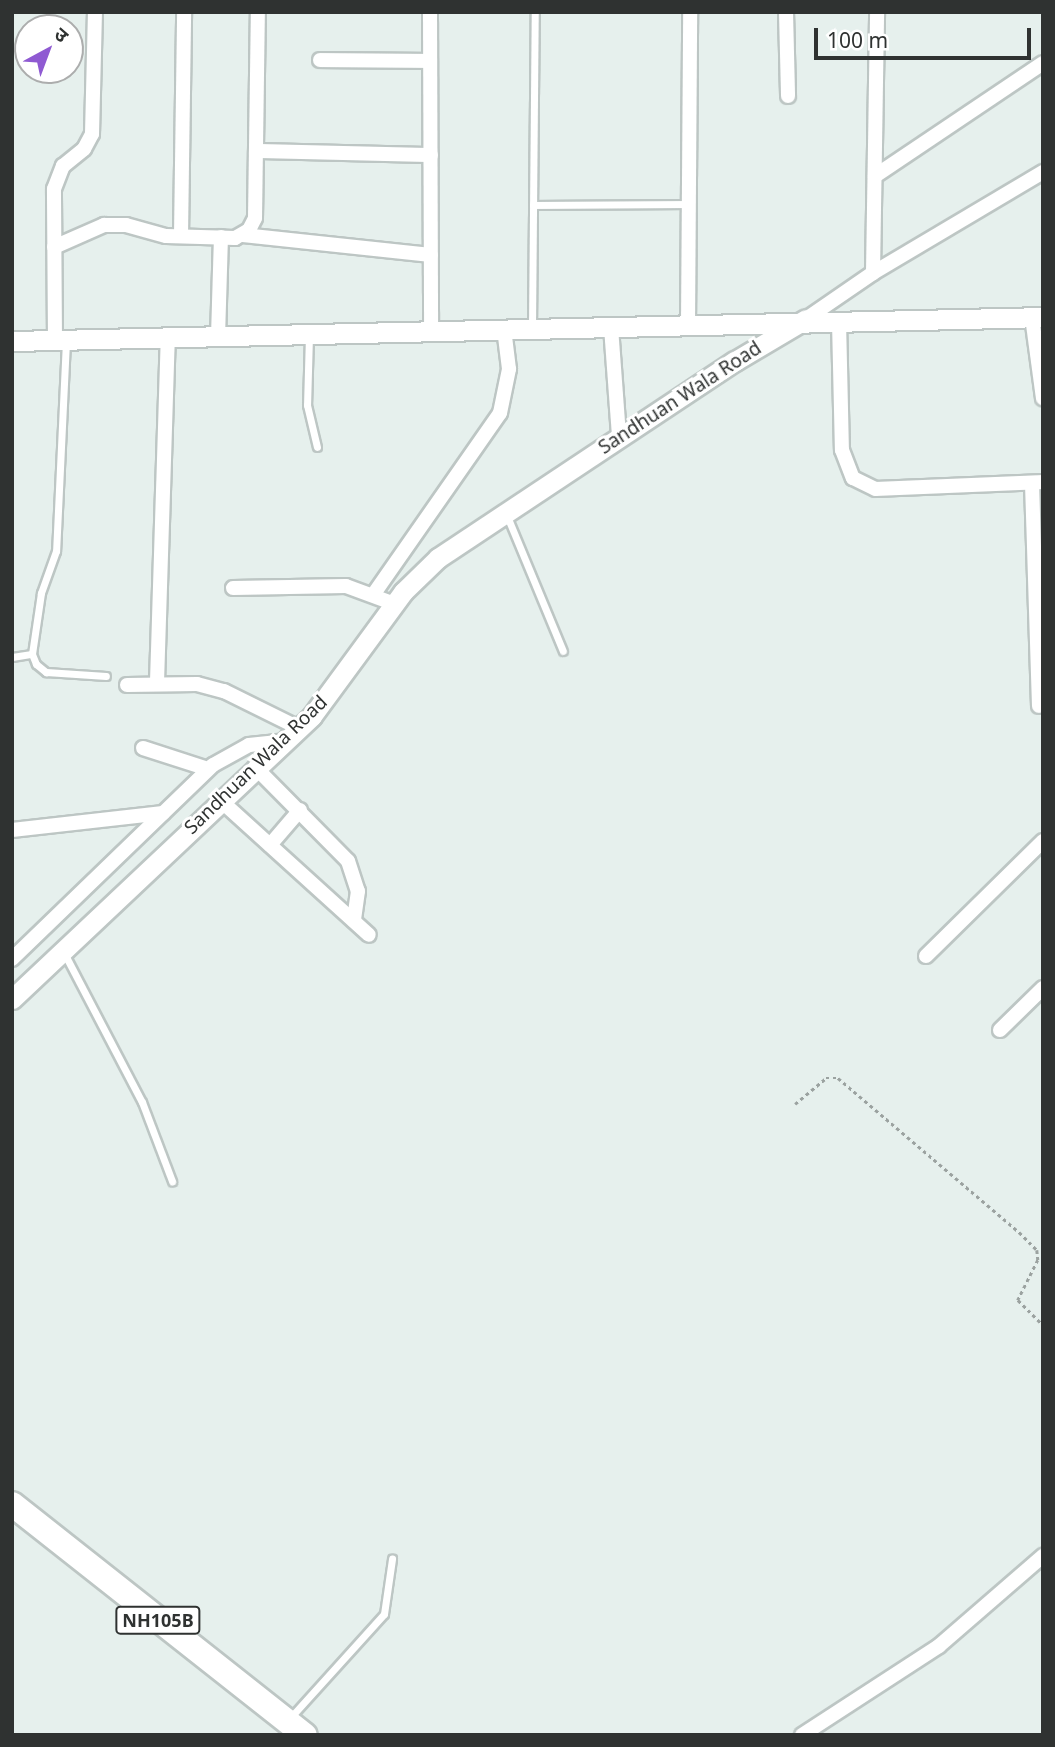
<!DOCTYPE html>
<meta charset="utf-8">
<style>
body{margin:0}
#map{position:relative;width:1055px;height:1747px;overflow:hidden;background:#e6f0ed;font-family:"Noto Sans","Noto Sans Devanagari",sans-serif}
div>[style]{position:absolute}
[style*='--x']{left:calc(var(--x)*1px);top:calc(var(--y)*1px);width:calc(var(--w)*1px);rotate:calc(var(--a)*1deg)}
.path>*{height:2.5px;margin-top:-1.25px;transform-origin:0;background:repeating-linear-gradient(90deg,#9ba2a0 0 3.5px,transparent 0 7px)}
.roads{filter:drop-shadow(2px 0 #bdc6c4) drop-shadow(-2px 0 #bdc6c4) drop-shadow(0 2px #bdc6c4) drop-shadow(0 -2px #bdc6c4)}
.lane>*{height:7px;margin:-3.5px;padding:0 3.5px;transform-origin:3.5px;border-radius:3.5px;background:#fff}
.street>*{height:14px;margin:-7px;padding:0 7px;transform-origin:7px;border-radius:7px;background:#fff}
.secondary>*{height:19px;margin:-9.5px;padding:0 9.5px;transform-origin:9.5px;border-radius:9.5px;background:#fff}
.highway>*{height:24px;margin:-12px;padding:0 12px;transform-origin:12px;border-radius:12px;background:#fff}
span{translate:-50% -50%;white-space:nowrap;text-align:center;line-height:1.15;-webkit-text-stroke:6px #fff;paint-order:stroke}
.shield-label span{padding:2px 5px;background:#fff;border:2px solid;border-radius:5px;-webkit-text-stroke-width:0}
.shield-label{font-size:18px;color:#2f3231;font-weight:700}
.street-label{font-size:19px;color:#2f3231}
.frame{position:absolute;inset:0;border:14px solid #2f3231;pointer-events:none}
.north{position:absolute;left:14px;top:14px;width:70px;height:70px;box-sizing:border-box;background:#fff;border:2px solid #acadad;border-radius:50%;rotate:41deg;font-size:19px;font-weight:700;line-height:28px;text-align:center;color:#2f3231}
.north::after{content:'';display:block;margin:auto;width:24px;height:32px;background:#8f5ad2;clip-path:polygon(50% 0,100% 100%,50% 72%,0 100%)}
.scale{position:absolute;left:814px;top:28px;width:217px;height:32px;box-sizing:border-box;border:4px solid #2f3231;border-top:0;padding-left:9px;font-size:21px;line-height:24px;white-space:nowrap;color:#2f3231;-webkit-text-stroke:5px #fff;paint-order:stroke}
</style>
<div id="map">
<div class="path">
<div style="--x:795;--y:1104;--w:40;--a:-40"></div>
<div style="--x:826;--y:1078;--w:12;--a:0"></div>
<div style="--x:838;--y:1078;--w:238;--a:40.4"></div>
<div style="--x:1019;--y:1232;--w:25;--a:45"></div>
<div style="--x:1037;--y:1250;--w:10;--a:84"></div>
<div style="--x:1038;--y:1260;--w:45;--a:116.6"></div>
<div style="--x:1018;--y:1300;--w:35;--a:45"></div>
</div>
<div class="roads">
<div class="lane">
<div style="--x:533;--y:205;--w:156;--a:-0.4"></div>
<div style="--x:532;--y:327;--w:315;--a:-89.5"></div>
<div style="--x:309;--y:335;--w:70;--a:91.6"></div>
<div style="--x:307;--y:405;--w:43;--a:76.6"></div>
<div style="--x:66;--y:341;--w:210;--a:92.7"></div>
<div style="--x:56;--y:551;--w:45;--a:109.7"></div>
<div style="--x:41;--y:593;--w:62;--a:98.4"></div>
<div style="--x:32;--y:654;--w:11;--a:68"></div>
<div style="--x:36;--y:664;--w:13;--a:39"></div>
<div style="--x:46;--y:672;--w:60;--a:3.8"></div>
<div style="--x:507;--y:516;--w:146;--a:67.5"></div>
<div style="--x:12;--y:657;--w:20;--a:-9"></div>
<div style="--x:63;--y:951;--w:170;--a:62.4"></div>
<div style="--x:142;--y:1102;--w:85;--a:69.2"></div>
<div style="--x:290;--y:1718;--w:140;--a:-47.9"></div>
<div style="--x:384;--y:1614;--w:56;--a:-81.7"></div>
</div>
<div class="street">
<div style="--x:430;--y:12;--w:320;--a:89.8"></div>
<div style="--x:786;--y:12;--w:84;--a:88.6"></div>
<div style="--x:320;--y:60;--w:110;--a:0.5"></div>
<div style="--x:256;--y:151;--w:175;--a:1.3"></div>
<div style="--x:875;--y:176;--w:202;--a:-33.9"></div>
<div style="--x:243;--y:235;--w:189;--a:6.1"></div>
<div style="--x:181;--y:236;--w:224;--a:-89.2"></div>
<div style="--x:54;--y:247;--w:55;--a:-23.7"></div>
<div style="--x:104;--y:225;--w:22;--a:0"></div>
<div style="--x:126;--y:225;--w:41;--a:15.4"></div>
<div style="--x:166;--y:236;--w:69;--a:1.7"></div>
<div style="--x:235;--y:238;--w:16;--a:-30"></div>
<div style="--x:249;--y:230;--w:13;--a:-63"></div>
<div style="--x:255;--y:218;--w:206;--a:-89.2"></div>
<div style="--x:873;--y:273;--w:261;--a:-89.1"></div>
<div style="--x:1032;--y:317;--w:82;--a:82.3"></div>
<div style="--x:806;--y:319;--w:81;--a:-34.5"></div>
<div style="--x:873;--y:273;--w:198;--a:-30.7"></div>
<div style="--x:839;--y:321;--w:129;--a:88.7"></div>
<div style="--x:842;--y:450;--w:30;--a:69"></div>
<div style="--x:853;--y:478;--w:25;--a:26"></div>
<div style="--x:876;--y:489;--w:167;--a:-2.4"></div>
<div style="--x:688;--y:325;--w:313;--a:-89.6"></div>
<div style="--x:611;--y:327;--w:110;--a:85.8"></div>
<div style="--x:218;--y:337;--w:100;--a:-88.3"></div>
<div style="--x:55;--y:340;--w:151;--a:-90.4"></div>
<div style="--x:54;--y:189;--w:25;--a:-69"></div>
<div style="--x:63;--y:166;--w:27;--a:-39"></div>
<div style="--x:84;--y:149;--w:17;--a:-62"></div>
<div style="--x:92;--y:134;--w:122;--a:-88.6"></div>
<div style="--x:1032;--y:483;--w:223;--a:88.2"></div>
<div style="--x:233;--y:588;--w:113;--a:-1"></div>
<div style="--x:346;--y:586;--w:52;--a:20.2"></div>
<div style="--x:373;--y:595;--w:222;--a:-55.1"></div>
<div style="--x:500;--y:413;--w:45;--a:-78.4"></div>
<div style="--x:509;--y:369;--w:39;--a:-97"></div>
<div style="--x:157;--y:682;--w:344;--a:-88.2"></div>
<div style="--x:127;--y:685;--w:70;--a:-0.8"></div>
<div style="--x:197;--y:684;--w:28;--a:15"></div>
<div style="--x:224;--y:691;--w:84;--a:26.3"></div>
<div style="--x:143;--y:748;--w:68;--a:17.9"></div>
<div style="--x:255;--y:767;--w:132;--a:45.3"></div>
<div style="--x:348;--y:861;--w:32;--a:72"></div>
<div style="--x:358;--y:891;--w:30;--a:98"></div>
<div style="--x:219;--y:799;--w:202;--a:42.2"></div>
<div style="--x:12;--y:830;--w:152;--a:-6.4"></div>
<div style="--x:270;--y:845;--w:46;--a:-49.4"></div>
<div style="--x:926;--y:956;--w:164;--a:-44.5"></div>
<div style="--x:12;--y:959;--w:279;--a:-44"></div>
<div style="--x:213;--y:765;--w:41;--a:-29.1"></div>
<div style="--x:249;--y:745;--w:36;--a:-6"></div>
<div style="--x:1000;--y:1030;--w:60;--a:-44.3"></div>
<div style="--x:802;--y:1735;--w:163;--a:-33"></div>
<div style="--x:939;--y:1646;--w:138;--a:-40.9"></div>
</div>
<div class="secondary">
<div style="--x:12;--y:341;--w:1031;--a:-1.33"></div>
<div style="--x:12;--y:999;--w:412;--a:-43.3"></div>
<div style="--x:312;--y:716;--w:154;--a:-53.7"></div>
<div style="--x:403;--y:592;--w:49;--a:-44.2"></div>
<div style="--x:438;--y:558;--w:356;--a:-33.6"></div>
<div style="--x:735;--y:361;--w:82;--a:-30.6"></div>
</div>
<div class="highway">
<div style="--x:12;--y:1504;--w:373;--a:38.3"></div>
</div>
</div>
<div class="shield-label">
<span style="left:158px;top:1620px">NH105B</span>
</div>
<div class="street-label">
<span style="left:680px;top:398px;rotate:-33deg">Sandhuan Wala Road</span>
<span style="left:256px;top:765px;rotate:-44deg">Sandhuan Wala Road</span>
</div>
<div class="frame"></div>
<div class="north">उ</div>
<div class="scale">100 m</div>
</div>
